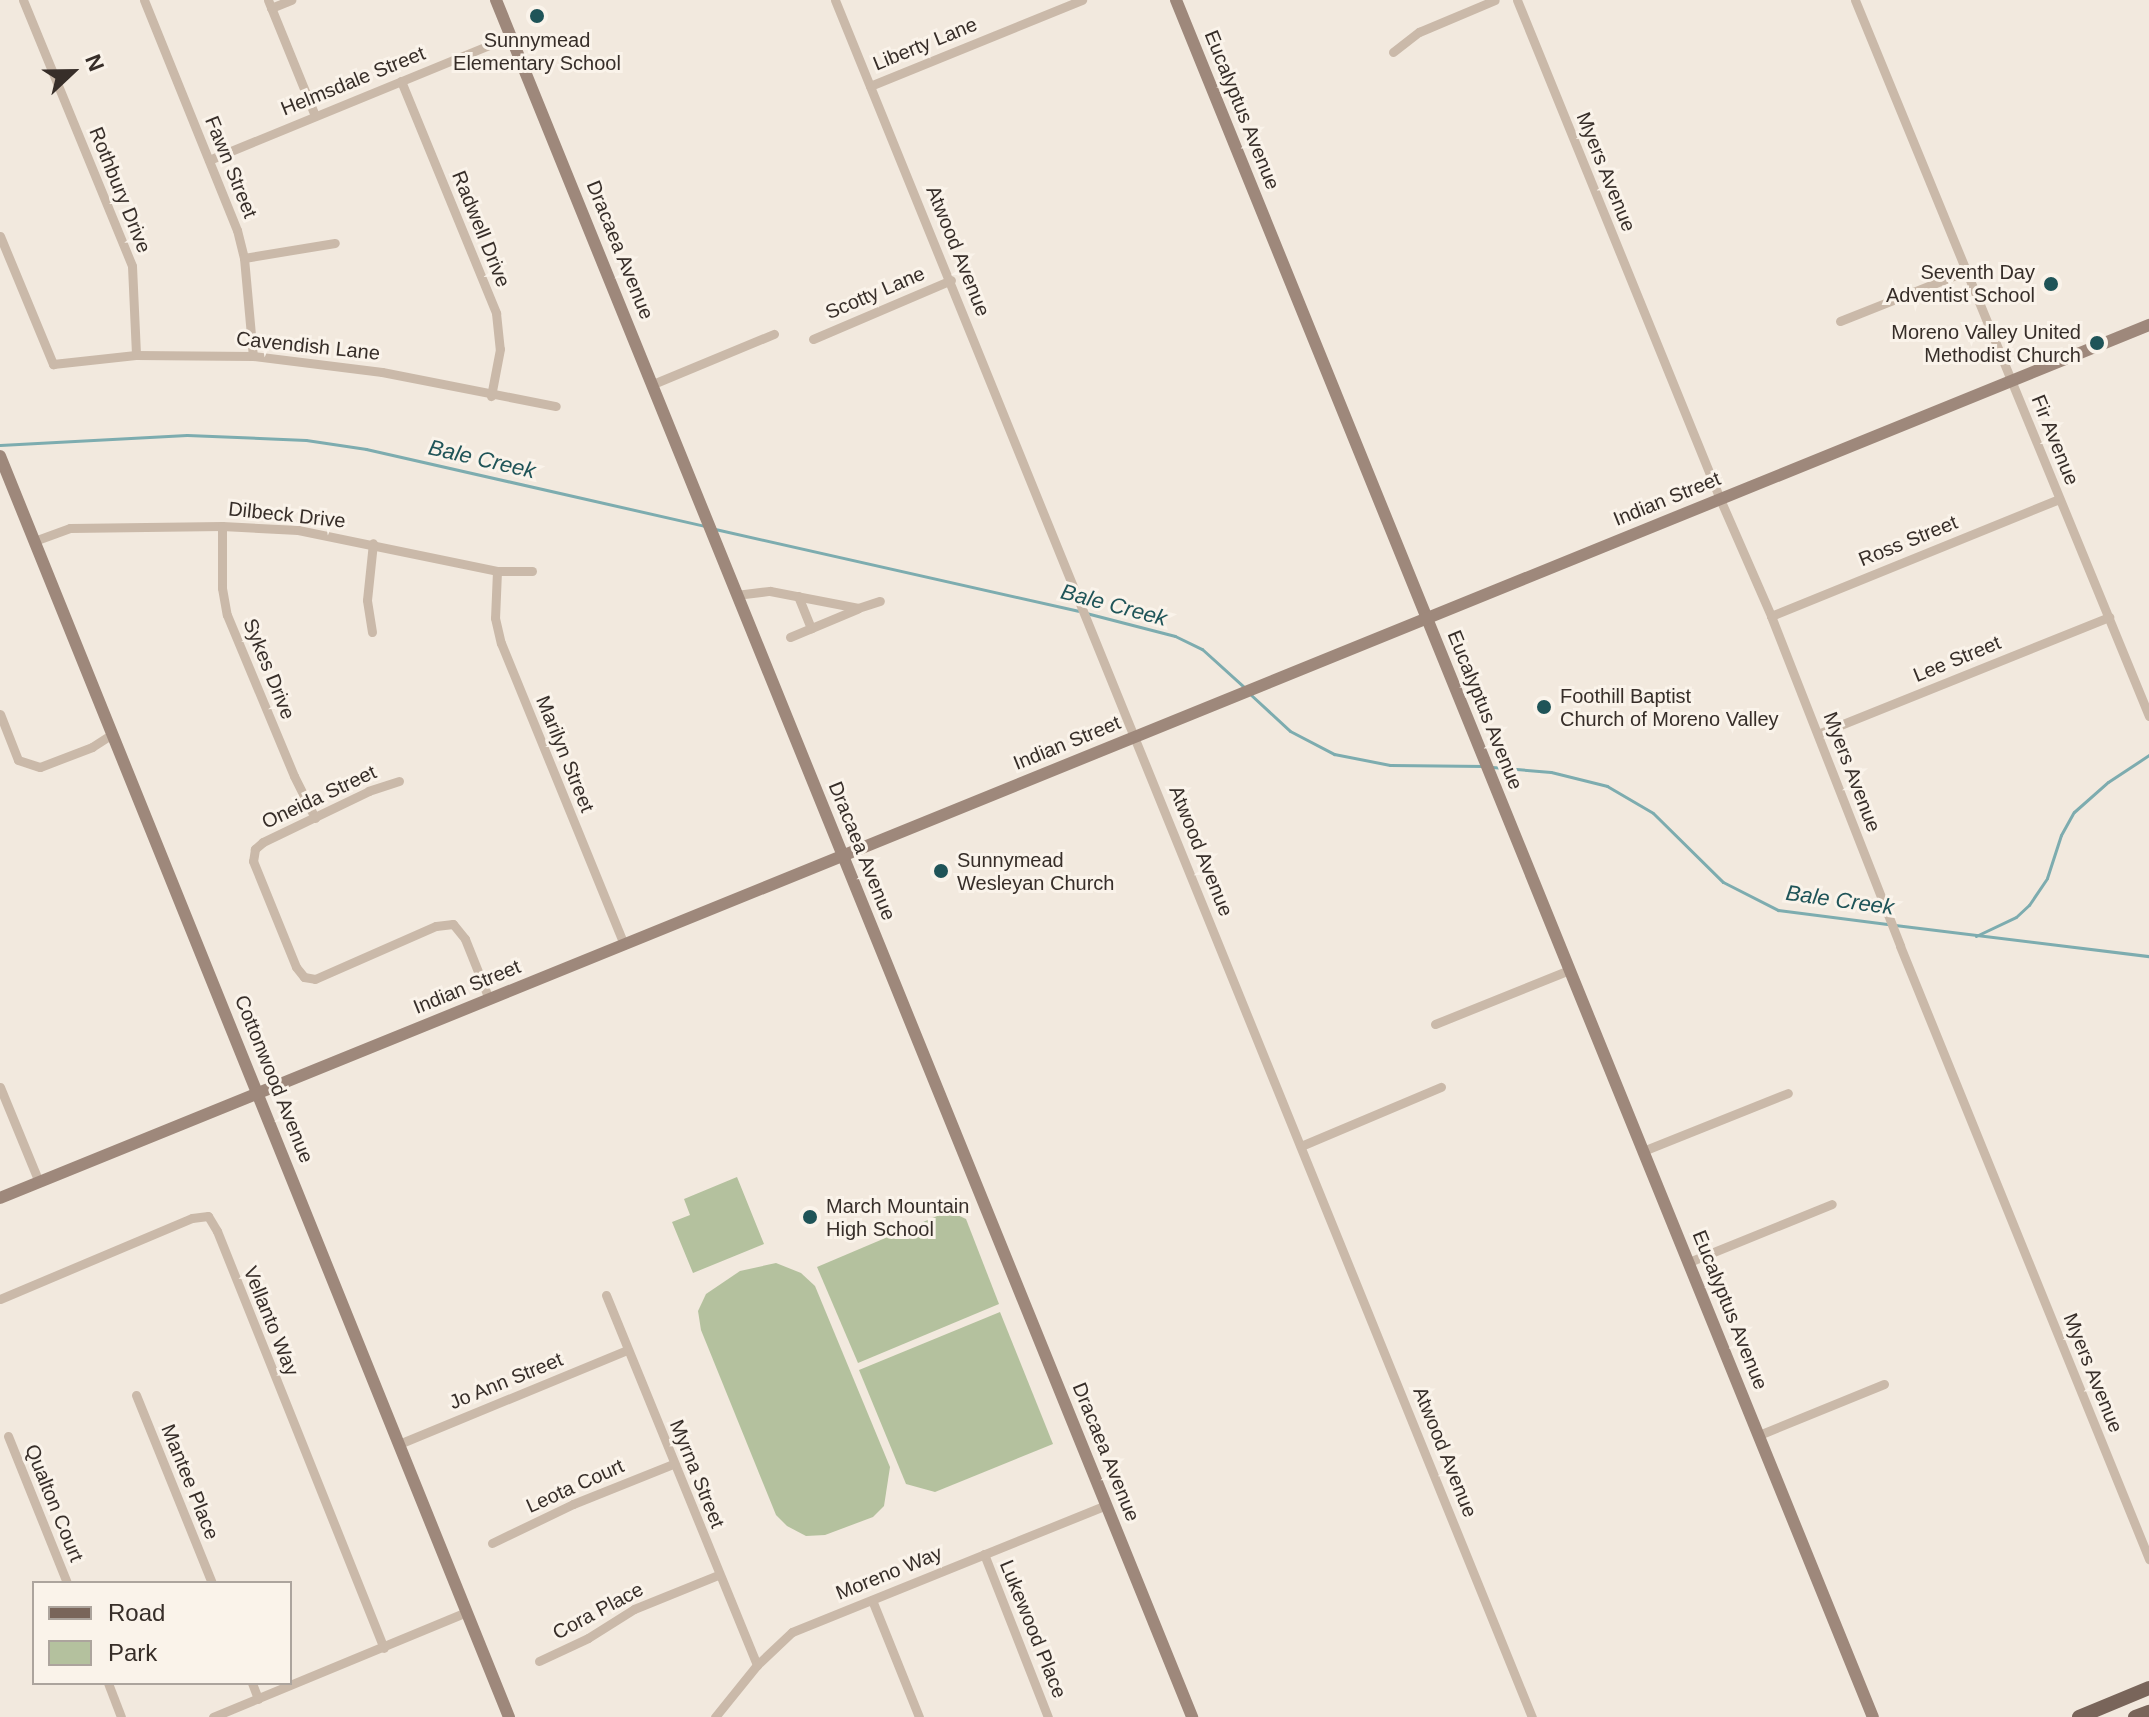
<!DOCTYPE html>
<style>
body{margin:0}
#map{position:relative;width:2149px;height:1717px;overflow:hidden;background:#f2e9de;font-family:Arial,sans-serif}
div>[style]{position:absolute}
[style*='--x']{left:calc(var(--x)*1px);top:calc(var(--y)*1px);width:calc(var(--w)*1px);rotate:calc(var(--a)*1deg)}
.green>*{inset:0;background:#b4c19e}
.stream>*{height:3px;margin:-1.5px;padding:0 1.5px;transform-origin:1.5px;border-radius:1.5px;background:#7dacaf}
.street>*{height:9px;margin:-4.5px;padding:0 4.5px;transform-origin:4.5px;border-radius:4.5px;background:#cab9a9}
.secondary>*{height:12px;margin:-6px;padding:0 6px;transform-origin:6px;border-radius:6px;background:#9e887b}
.primary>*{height:14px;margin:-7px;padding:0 7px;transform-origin:7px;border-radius:7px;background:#79655a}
.dots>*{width:22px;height:22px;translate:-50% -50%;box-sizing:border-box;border:4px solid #faf3ea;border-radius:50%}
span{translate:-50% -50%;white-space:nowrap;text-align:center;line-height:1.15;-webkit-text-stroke:6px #faf3ea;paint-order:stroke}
.poi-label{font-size:20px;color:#372e29}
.right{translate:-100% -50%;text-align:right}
.left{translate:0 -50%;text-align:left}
.street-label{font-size:20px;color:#372e29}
.water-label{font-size:22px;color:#1f5458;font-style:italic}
.legend{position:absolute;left:32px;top:1581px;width:260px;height:104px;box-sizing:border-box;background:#faf3ea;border:2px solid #aca49d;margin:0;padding:10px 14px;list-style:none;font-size:24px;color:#372e29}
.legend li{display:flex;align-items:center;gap:16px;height:40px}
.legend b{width:40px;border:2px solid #aca49d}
.north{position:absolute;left:32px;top:32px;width:80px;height:80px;-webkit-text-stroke:6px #faf3ea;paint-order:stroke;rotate:68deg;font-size:22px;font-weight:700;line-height:32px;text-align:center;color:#372e29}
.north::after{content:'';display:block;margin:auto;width:28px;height:36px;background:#372e29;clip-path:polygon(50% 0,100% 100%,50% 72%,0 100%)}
</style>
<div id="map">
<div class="green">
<div style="clip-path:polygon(737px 1177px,764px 1244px,693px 1273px,672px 1222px,690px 1215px,684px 1199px)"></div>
<div style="clip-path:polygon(949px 1211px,966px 1219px,999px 1304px,858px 1363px,817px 1267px)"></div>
<div style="clip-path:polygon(776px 1263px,801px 1273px,815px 1286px,890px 1467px,884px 1506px,873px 1517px,825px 1535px,806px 1536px,787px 1526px,776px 1515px,701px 1330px,698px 1311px,706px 1294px,740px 1271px)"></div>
<div style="clip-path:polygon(1000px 1312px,1053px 1444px,935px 1492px,906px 1484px,859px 1370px)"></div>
</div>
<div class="stream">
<div style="--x:0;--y:445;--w:187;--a:-3.1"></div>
<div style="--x:187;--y:435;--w:119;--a:2.4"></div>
<div style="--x:306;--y:440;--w:61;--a:8.5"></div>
<div style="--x:366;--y:449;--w:347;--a:12.8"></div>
<div style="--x:715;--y:529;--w:372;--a:12.7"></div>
<div style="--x:1086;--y:613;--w:92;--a:14.5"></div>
<div style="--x:1175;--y:636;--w:30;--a:26"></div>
<div style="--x:1202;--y:649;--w:58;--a:42.2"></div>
<div style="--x:1250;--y:694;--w:54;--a:42.8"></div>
<div style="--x:1290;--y:731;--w:50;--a:27.6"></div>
<div style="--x:1334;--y:754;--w:57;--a:11.1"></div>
<div style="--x:1390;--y:765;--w:95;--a:0.6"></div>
<div style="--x:1492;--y:767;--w:59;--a:4.8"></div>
<div style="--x:1551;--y:772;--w:58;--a:14"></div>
<div style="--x:1607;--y:786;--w:53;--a:30.4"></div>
<div style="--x:1653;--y:813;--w:98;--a:44.6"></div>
<div style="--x:1723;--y:882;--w:62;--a:27"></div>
<div style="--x:1778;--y:910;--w:110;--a:7.3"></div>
<div style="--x:1895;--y:925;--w:256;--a:7"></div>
<div style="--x:1976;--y:936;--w:44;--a:-25.4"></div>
<div style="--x:2016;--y:917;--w:18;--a:-43"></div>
<div style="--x:2029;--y:905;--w:32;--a:-56"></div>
<div style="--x:2047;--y:878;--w:45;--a:-72"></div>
<div style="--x:2061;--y:835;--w:26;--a:-61"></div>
<div style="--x:2074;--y:812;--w:45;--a:-41.4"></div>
<div style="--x:2108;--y:782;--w:49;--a:-33.4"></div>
</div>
<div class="street">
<div style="--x:23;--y:0;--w:287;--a:67.7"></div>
<div style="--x:132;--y:266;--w:89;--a:87.4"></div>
<div style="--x:144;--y:0;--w:248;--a:68"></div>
<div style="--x:237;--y:230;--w:29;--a:76"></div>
<div style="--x:244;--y:258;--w:98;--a:84.8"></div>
<div style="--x:268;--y:0;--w:125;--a:67.9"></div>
<div style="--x:835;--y:0;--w:1853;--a:67.91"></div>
<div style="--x:1517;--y:0;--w:539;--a:67.86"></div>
<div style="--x:1720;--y:499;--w:128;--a:66.4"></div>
<div style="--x:1771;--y:616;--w:354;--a:68.6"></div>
<div style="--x:1900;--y:946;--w:662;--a:67.89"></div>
<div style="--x:1855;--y:0;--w:774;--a:67.68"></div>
<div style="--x:271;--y:8;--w:22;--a:-22"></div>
<div style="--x:1393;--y:52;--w:33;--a:-38"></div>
<div style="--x:1419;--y:32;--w:82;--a:-22.8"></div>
<div style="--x:401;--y:81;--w:251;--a:67.7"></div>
<div style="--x:496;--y:313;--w:36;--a:84"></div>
<div style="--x:500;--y:349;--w:48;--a:100.8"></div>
<div style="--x:870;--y:86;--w:229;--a:-22.1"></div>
<div style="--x:209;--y:160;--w:326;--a:-22.3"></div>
<div style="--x:0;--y:236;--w:139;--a:67.5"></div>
<div style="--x:53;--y:364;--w:83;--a:-6.2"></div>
<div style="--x:136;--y:355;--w:117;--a:0.5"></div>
<div style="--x:253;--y:356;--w:130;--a:7.1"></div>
<div style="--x:382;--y:372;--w:177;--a:11.1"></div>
<div style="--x:244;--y:258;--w:92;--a:-9.4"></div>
<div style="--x:1840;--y:321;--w:136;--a:-21.6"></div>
<div style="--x:813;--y:339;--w:150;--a:-23.1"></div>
<div style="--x:653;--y:384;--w:131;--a:-22.5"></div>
<div style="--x:222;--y:526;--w:62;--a:90"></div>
<div style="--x:222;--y:588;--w:27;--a:80"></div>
<div style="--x:227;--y:615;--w:174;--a:67.4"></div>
<div style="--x:294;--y:776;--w:47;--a:63.4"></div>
<div style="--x:37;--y:540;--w:35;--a:-20"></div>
<div style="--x:70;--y:528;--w:152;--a:-0.8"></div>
<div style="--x:222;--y:526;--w:76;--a:3"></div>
<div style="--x:298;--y:530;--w:203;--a:11.6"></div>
<div style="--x:497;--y:571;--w:35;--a:0"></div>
<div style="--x:497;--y:571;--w:47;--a:92.4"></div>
<div style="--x:495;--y:618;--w:26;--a:77"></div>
<div style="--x:501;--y:643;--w:326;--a:67.8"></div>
<div style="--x:736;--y:595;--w:34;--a:-7"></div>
<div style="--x:770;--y:591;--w:90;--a:10.9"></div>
<div style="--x:858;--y:608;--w:23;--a:-18"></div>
<div style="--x:798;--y:596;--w:35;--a:68"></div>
<div style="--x:1771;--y:616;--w:311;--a:-22.1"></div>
<div style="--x:372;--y:632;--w:32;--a:-99"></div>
<div style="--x:367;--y:600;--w:57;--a:-84"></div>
<div style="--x:790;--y:637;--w:73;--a:-22.7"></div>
<div style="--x:0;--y:714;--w:49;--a:68.6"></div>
<div style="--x:18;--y:760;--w:23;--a:18"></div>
<div style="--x:40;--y:767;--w:56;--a:-21"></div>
<div style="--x:92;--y:747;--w:24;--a:-33"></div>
<div style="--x:1818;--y:734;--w:314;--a:-21.9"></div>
<div style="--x:399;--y:781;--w:32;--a:162"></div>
<div style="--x:369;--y:791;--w:118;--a:154.3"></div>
<div style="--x:263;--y:842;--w:11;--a:139"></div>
<div style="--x:255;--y:849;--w:12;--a:99"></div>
<div style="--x:253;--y:861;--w:114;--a:67.9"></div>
<div style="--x:296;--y:967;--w:13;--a:51"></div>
<div style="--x:304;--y:977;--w:11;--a:10"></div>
<div style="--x:315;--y:979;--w:132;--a:-23.7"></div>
<div style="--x:436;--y:926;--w:17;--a:-7"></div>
<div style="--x:453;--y:924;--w:19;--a:51"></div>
<div style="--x:465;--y:939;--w:65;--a:68.2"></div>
<div style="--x:1435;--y:1024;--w:144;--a:-21.9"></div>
<div style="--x:0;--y:1087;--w:103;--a:67.7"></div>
<div style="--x:1301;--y:1146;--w:152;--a:-22.9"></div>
<div style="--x:1643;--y:1151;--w:156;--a:-21.8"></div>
<div style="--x:1689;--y:1262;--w:154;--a:-22.1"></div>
<div style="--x:606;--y:1295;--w:400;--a:67.8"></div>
<div style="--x:0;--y:1299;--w:208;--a:-22.9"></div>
<div style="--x:192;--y:1218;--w:16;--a:-7"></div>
<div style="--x:208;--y:1216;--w:17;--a:59"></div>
<div style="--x:217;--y:1231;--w:449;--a:68.2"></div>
<div style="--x:136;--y:1395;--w:203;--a:68"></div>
<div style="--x:1759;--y:1435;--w:135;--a:-22.2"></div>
<div style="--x:8;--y:1436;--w:158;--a:68.1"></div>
<div style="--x:399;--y:1444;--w:247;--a:-22.4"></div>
<div style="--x:492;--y:1543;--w:90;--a:-25.7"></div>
<div style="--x:573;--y:1504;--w:108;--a:-21.8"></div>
<div style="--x:984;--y:1554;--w:175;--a:68.6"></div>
<div style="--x:872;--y:1600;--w:126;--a:68.1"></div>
<div style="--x:539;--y:1661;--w:54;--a:-25.1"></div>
<div style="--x:588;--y:1638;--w:54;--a:-32.2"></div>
<div style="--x:634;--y:1609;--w:91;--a:-22"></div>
<div style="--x:108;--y:1683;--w:36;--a:69"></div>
<div style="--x:252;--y:1683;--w:17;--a:69"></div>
<div style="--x:213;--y:1717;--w:275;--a:-22.5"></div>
<div style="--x:715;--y:1717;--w:67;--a:-51.1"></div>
<div style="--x:757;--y:1665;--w:48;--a:-43.3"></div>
<div style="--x:792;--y:1632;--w:339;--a:-22"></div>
</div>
<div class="secondary">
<div style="--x:496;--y:0;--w:1853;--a:67.93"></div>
<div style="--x:1176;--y:0;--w:1853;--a:67.91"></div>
<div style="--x:0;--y:456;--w:1360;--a:68.02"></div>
<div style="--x:0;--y:1198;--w:2320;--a:-22.11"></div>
</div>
<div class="primary">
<div style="--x:2079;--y:1717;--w:76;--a:-22.5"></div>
<div style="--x:2135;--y:1717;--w:15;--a:-20"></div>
</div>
<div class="dots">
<div style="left:537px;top:16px;background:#1f5458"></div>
<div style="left:2051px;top:284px;background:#1f5458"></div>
<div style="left:2097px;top:343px;background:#1f5458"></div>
<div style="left:1544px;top:707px;background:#1f5458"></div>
<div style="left:941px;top:871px;background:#1f5458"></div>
<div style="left:810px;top:1217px;background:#1f5458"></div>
</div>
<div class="poi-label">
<span style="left:537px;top:52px">Sunnymead<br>Elementary School</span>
<span class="right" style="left:2035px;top:284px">Seventh Day<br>Adventist School</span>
<span class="right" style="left:2081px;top:344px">Moreno Valley United<br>Methodist Church</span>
<span class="left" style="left:1560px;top:708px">Foothill Baptist<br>Church of Moreno Valley</span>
<span class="left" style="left:957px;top:872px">Sunnymead<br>Wesleyan Church</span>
<span class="left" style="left:826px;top:1218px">March Mountain<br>High School</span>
</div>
<div class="street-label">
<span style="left:925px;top:44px;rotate:-22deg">Liberty Lane</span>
<span style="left:353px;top:81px;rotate:-22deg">Helmsdale Street</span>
<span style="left:1242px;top:110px;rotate:68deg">Eucalyptus Avenue</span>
<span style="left:231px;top:167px;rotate:68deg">Fawn Street</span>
<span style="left:1606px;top:172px;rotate:68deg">Myers Avenue</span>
<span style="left:120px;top:190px;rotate:68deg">Rothbury Drive</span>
<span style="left:481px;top:229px;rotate:68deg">Radwell Drive</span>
<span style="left:620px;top:250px;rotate:68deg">Dracaea Avenue</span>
<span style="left:958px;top:251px;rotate:68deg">Atwood Avenue</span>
<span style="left:875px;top:293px;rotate:-23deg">Scotty Lane</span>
<span style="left:308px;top:346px;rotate:6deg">Cavendish Lane</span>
<span style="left:2055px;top:440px;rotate:68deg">Fir Avenue</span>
<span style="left:1667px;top:499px;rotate:-22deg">Indian Street</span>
<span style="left:287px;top:515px;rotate:6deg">Dilbeck Drive</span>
<span style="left:1908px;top:541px;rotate:-22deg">Ross Street</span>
<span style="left:1957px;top:659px;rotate:-22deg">Lee Street</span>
<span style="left:269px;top:669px;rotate:68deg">Sykes Drive</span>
<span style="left:1485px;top:710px;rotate:68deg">Eucalyptus Avenue</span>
<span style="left:1067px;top:743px;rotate:-22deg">Indian Street</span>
<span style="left:565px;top:754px;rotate:68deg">Marilyn Street</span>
<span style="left:1852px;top:772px;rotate:69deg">Myers Avenue</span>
<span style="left:319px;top:797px;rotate:-25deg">Oneida Street</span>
<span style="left:862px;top:851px;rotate:68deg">Dracaea Avenue</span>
<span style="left:1201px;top:851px;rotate:68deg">Atwood Avenue</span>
<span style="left:467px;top:987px;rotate:-22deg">Indian Street</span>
<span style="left:274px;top:1079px;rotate:68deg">Cottonwood Avenue</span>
<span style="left:1730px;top:1310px;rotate:68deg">Eucalyptus Avenue</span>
<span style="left:271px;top:1321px;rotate:68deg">Vellanto Way</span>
<span style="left:2093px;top:1373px;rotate:68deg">Myers Avenue</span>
<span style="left:506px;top:1381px;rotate:-22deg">Jo Ann Street</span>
<span style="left:1106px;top:1452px;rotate:68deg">Dracaea Avenue</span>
<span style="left:1445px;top:1452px;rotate:68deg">Atwood Avenue</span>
<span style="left:697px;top:1474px;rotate:68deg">Myrna Street</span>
<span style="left:190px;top:1482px;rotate:68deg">Mantee Place</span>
<span style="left:575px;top:1486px;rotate:-24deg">Leota Court</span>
<span style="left:54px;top:1503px;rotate:68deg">Qualton Court</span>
<span style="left:889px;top:1573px;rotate:-22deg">Moreno Way</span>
<span style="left:598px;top:1611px;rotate:-28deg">Cora Place</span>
<span style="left:1033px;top:1629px;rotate:68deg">Lukewood Place</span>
</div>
<div class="water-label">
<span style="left:482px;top:459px;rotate:13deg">Bale Creek</span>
<span style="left:1114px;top:605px;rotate:15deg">Bale Creek</span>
<span style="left:1840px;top:900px;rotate:8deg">Bale Creek</span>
</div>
<ul class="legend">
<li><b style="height:10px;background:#79655a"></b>Road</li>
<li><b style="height:22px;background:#b4c19e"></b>Park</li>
</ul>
<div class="north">N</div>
</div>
